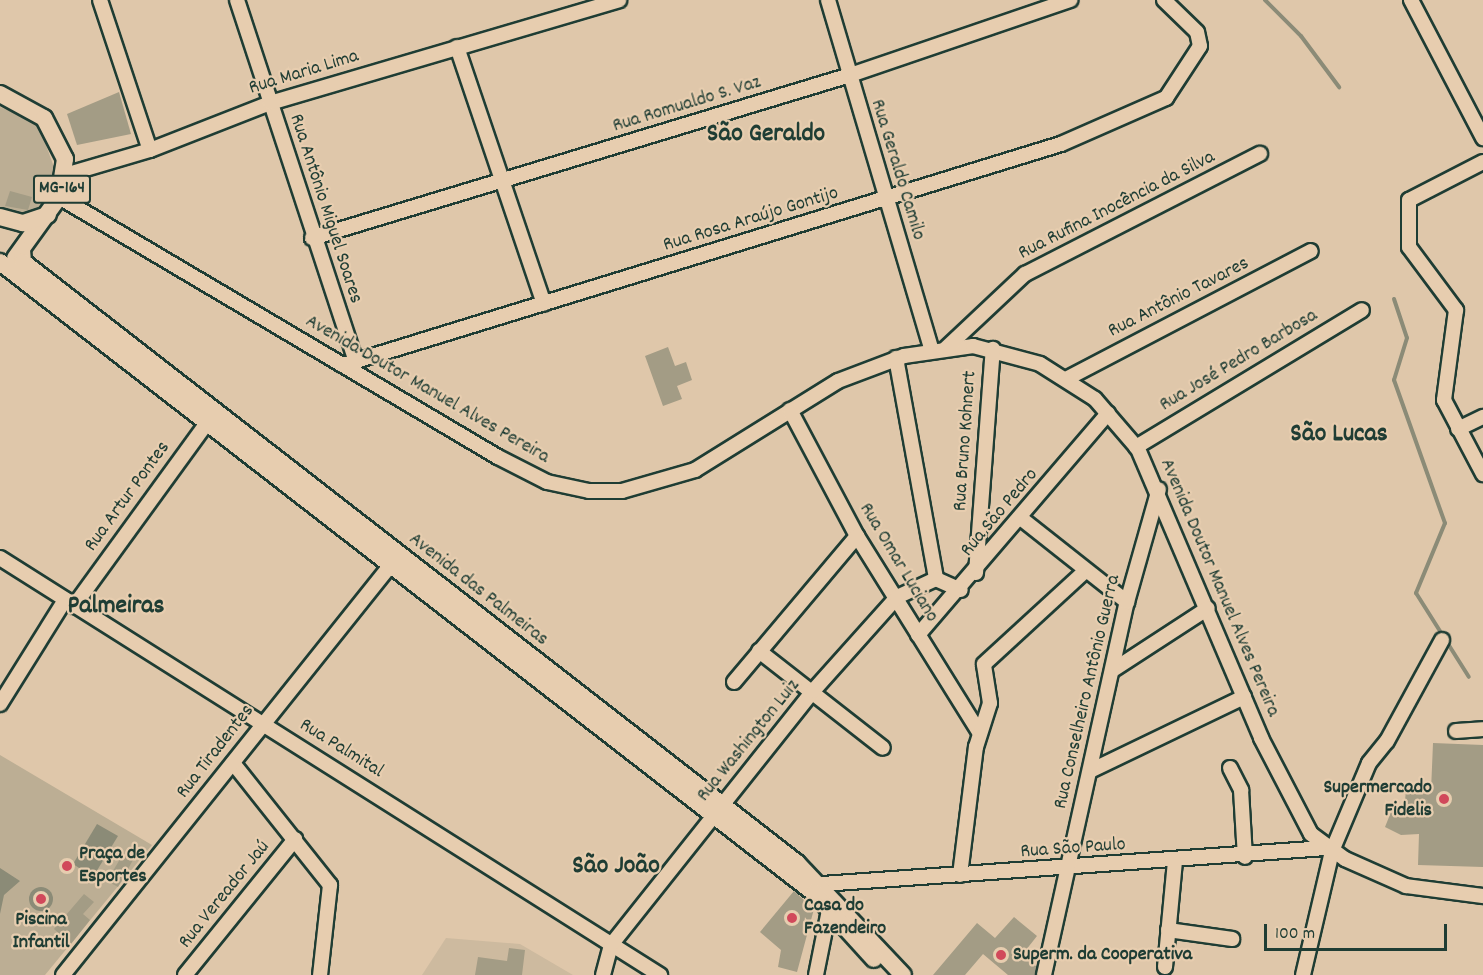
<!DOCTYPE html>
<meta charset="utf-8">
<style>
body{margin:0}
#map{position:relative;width:1483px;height:975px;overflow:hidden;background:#dfc7aa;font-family:Dekko,sans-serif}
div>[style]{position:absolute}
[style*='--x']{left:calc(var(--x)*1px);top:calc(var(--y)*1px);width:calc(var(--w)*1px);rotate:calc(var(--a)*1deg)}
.built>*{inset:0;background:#cdba9f}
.green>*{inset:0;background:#bcae94}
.water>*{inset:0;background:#8b8b77}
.round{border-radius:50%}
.stream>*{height:4px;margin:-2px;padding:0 2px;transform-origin:2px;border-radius:2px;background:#8b8b77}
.building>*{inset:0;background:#a39c85}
.roads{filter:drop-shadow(2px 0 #1f3d34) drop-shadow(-2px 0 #1f3d34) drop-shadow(0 2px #1f3d34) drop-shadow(0 -2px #1f3d34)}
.minor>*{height:14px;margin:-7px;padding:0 7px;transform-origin:7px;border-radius:7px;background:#e7cdaf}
.major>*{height:16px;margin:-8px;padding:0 8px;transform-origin:8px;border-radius:8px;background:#e7cdaf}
.dots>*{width:16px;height:16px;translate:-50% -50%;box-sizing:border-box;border:3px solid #e7cdaf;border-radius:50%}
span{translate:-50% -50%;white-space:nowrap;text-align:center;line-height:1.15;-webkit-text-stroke:4.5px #e7cdaf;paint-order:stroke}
.shield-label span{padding:2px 4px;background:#e7cdaf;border:2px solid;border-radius:4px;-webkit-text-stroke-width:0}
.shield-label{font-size:18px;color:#1f3d34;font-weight:700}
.street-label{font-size:20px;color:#1f3d34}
.poi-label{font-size:20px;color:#1f3d34;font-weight:700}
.right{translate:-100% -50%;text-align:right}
.left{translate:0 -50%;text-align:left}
.district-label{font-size:26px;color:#1f3d34;font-weight:700}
.scale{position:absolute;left:1264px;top:924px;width:183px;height:27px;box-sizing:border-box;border:3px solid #1f3d34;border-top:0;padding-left:8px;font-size:18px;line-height:21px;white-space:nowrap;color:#1f3d34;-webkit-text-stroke:4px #e7cdaf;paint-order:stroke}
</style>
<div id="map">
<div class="built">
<div style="clip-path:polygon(446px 938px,520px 944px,573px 975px,422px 975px)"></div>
</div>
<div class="green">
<div style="clip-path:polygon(0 107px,38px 123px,55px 170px,52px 191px,28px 218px,0 209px)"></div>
<div style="clip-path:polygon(0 755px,152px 845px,45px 975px,0 975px)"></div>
</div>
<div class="water">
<div style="clip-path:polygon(97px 824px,118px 836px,93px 877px,73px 864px)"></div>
<div style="clip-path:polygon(0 868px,20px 881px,4px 895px,0 914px)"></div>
<div class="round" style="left:29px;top:887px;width:24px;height:24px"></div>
</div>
<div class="stream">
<div style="--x:1265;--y:0;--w:51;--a:45"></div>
<div style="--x:1301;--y:36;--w:64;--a:53.3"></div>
<div style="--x:1394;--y:299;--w:41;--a:71.6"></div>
<div style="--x:1407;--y:338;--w:44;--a:107.2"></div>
<div style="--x:1394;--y:380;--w:152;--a:70.4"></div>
<div style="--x:1445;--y:523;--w:76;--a:112.5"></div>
<div style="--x:1416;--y:593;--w:99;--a:57.8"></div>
</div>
<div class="building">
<div style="clip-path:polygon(119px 92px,131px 134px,77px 145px,67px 114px)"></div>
<div style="clip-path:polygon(10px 191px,32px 197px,28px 210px,5px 206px)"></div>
<div style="clip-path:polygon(668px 347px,675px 366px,686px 362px,692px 380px,677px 386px,682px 399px,663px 406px,645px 356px)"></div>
<div style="clip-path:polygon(1433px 743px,1483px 745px,1483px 867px,1418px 865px,1419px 834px,1401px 835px,1385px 827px,1393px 807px,1404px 811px,1406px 790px,1431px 791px)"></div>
<div style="clip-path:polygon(123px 854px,133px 860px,118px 887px,107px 881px)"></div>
<div style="clip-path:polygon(794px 891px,814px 909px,797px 972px,778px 967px,781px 950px,760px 932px)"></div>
<div style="clip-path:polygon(84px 894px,94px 902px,83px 914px,90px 920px,71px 944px,54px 929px)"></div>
<div style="clip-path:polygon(1014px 917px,1037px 936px,1022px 955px,1037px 967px,1035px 975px,1008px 975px,983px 954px,965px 975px,933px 975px,977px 923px,995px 938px)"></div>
<div style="clip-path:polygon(509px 948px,525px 950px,522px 975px,475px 975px,478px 957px,507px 961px)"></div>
</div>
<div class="roads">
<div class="minor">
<div style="--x:100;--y:0;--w:158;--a:71.6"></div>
<div style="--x:237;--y:0;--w:380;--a:71.8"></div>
<div style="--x:828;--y:0;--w:366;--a:73.5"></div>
<div style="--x:1411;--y:0;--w:156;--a:62.4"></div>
<div style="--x:457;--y:47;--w:271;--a:71.3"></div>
<div style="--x:1483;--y:162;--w:83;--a:152.8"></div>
<div style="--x:1409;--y:200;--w:47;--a:90"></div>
<div style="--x:1409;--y:247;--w:79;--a:53.3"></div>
<div style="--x:1456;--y:310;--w:91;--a:97.6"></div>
<div style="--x:1444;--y:400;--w:84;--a:62.2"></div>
<div style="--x:65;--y:175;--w:89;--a:-16.4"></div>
<div style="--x:150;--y:150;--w:129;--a:-21.4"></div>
<div style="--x:270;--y:103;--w:364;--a:-16.4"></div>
<div style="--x:59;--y:197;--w:510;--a:30.64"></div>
<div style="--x:498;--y:457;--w:55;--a:27"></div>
<div style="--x:547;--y:482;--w:43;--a:12.1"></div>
<div style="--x:589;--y:491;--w:33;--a:0"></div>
<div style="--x:622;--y:491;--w:76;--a:-16"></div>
<div style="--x:695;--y:470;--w:168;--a:-31.9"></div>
<div style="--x:838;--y:381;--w:71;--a:-20.7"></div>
<div style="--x:904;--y:356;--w:70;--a:-8.2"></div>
<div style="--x:973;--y:346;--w:69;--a:15"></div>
<div style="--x:1040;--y:364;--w:65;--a:32.5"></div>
<div style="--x:1095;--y:399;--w:66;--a:49.3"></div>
<div style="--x:1138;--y:449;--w:314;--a:66.9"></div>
<div style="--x:1261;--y:738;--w:108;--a:62.5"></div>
<div style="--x:1311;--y:834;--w:42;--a:36.3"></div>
<div style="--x:1345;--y:859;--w:67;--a:23.9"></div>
<div style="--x:1406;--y:886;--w:78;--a:7.4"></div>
<div style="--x:312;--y:238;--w:559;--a:-16.85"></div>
<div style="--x:847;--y:76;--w:236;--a:-18.8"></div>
<div style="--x:945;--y:349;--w:110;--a:-43.2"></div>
<div style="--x:1025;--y:274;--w:264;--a:-27.1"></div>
<div style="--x:896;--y:358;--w:225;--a:79.7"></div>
<div style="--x:343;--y:365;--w:751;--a:-17.11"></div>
<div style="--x:1061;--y:144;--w:115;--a:-23.7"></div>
<div style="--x:1166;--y:98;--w:62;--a:-56.8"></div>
<div style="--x:1200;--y:46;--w:14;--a:-102"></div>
<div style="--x:1197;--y:32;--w:46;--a:-135.9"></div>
<div style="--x:1066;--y:379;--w:276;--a:-27.6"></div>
<div style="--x:790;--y:410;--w:143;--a:62"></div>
<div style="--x:857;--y:536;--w:231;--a:58.1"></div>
<div style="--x:1458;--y:429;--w:28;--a:-26"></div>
<div style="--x:1136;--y:447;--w:264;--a:-31.2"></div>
<div style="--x:1022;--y:519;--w:134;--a:38.3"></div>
<div style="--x:0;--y:558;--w:781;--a:32.29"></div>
<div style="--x:976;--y:573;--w:225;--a:-85.7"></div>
<div style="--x:74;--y:606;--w:235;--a:-54"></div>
<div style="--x:918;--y:635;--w:292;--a:-49.4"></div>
<div style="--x:759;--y:651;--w:157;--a:38"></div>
<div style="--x:1113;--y:670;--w:113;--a:-33.1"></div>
<div style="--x:734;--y:682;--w:191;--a:-49.9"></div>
<div style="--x:0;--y:704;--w:123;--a:-58"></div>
<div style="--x:1456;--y:731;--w:27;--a:-4"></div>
<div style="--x:233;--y:763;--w:156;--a:51.5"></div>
<div style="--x:330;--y:885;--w:91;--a:96.3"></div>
<div style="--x:1230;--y:768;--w:25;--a:63"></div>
<div style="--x:1241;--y:790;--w:67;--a:86.6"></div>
<div style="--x:1090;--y:771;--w:171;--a:-25.7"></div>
<div style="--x:960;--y:875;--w:129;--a:-82.9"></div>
<div style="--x:976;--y:747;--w:46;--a:-72.3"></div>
<div style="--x:990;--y:703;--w:39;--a:-99"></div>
<div style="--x:984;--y:664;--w:137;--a:-42.6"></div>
<div style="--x:822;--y:884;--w:505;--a:-4.09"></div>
<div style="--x:1168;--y:930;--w:65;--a:8"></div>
<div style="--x:1165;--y:967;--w:105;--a:-84.6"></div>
<div style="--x:63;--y:975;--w:535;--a:-51.37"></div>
<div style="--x:185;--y:975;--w:175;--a:-51"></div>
<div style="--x:603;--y:975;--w:31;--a:-75"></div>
<div style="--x:611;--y:945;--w:325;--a:-51.5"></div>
<div style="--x:813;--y:691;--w:126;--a:-48.2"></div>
<div style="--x:897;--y:597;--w:43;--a:-24.8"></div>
<div style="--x:936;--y:579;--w:27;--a:24"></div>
<div style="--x:816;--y:975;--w:66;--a:-78.7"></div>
<div style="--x:1044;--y:975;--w:382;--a:-77.5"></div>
<div style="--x:1127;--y:602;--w:117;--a:-74.2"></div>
<div style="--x:1303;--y:975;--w:127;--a:-76.8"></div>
<div style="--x:1332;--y:851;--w:95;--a:-67.2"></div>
<div style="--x:1369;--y:763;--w:28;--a:-51"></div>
<div style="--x:1387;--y:741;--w:115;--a:-61.4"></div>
</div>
<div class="major">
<div style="--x:0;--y:94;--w:50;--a:28.6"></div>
<div style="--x:44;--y:118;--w:46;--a:62.9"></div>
<div style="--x:65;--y:159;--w:38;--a:99"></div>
<div style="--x:59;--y:197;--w:75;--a:125.8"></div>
<div style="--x:0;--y:217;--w:24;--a:15"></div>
<div style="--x:23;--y:223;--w:26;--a:-18"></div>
<div style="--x:22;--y:250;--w:12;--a:85"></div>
<div style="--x:23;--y:262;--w:980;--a:37.83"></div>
<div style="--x:797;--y:863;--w:154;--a:46.6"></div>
<div style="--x:0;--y:262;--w:1030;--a:37.78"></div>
<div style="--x:814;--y:893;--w:89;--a:47.7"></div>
</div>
</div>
<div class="dots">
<div style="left:1444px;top:799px;background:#d1495b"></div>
<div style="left:67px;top:866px;background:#d1495b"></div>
<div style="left:41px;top:899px;background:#d1495b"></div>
<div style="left:792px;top:918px;background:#d1495b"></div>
<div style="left:1001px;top:955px;background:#d1495b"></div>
</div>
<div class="shield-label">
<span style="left:62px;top:189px">MG-164</span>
</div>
<div class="street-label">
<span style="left:304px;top:73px;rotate:-17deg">Rua Maria Lima</span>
<span style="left:687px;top:105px;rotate:-17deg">Rua Romualdo S. Vaz</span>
<span style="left:897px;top:170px;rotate:73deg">Rua Geraldo Camilo</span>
<span style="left:1117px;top:206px;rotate:-27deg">Rua Rufina Inocência da Silva</span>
<span style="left:325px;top:209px;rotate:72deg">Rua Antônio Miguel Soares</span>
<span style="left:751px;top:220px;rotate:-17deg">Rua Rosa Araújo Gontijo</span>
<span style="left:1179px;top:298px;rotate:-27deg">Rua Antônio Tavares</span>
<span style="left:1239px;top:361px;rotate:-31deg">Rua José Pedro Barbosa</span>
<span style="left:427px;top:390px;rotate:30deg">Avenida Doutor Manuel Alves Pereira</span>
<span style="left:966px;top:441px;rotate:-86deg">Rua Bruno Kohnert</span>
<span style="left:128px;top:497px;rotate:-54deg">Rua Artur Pontes</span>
<span style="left:1000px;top:513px;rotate:-50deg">Rua São Pedro</span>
<span style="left:898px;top:563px;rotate:59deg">Rua Omar Luciano</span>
<span style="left:1219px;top:588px;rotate:67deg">Avenida Doutor Manuel Alves Pereira</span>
<span style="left:478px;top:590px;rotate:38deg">Avenida das Palmeiras</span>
<span style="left:1088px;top:692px;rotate:-77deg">Rua Conselheiro Antônio Guerra</span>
<span style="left:749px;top:741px;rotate:-51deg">Rua Washington Luiz</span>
<span style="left:341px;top:749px;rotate:32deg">Rua Palmital</span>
<span style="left:216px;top:752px;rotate:-52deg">Rua Tiradentes</span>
<span style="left:1073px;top:849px;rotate:-4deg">Rua São Paulo</span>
<span style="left:225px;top:895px;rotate:-51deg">Rua Vereador Jaú</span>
</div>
<div class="poi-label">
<span class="right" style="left:1432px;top:800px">Supermercado<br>Fidelis</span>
<span class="left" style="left:79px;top:866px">Praça de<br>Esportes</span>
<span class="left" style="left:804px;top:918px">Casa do<br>Fazendeiro</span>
<span style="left:41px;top:932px">Piscina<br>Infantil</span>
<span class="left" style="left:1013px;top:955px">Superm. da Cooperativa</span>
</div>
<div class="district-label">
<span style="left:766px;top:135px">São Geraldo</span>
<span style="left:1339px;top:435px">São Lucas</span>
<span style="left:116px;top:607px">Palmeiras</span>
<span style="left:616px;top:867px">São João</span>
</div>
<div class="scale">100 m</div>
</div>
